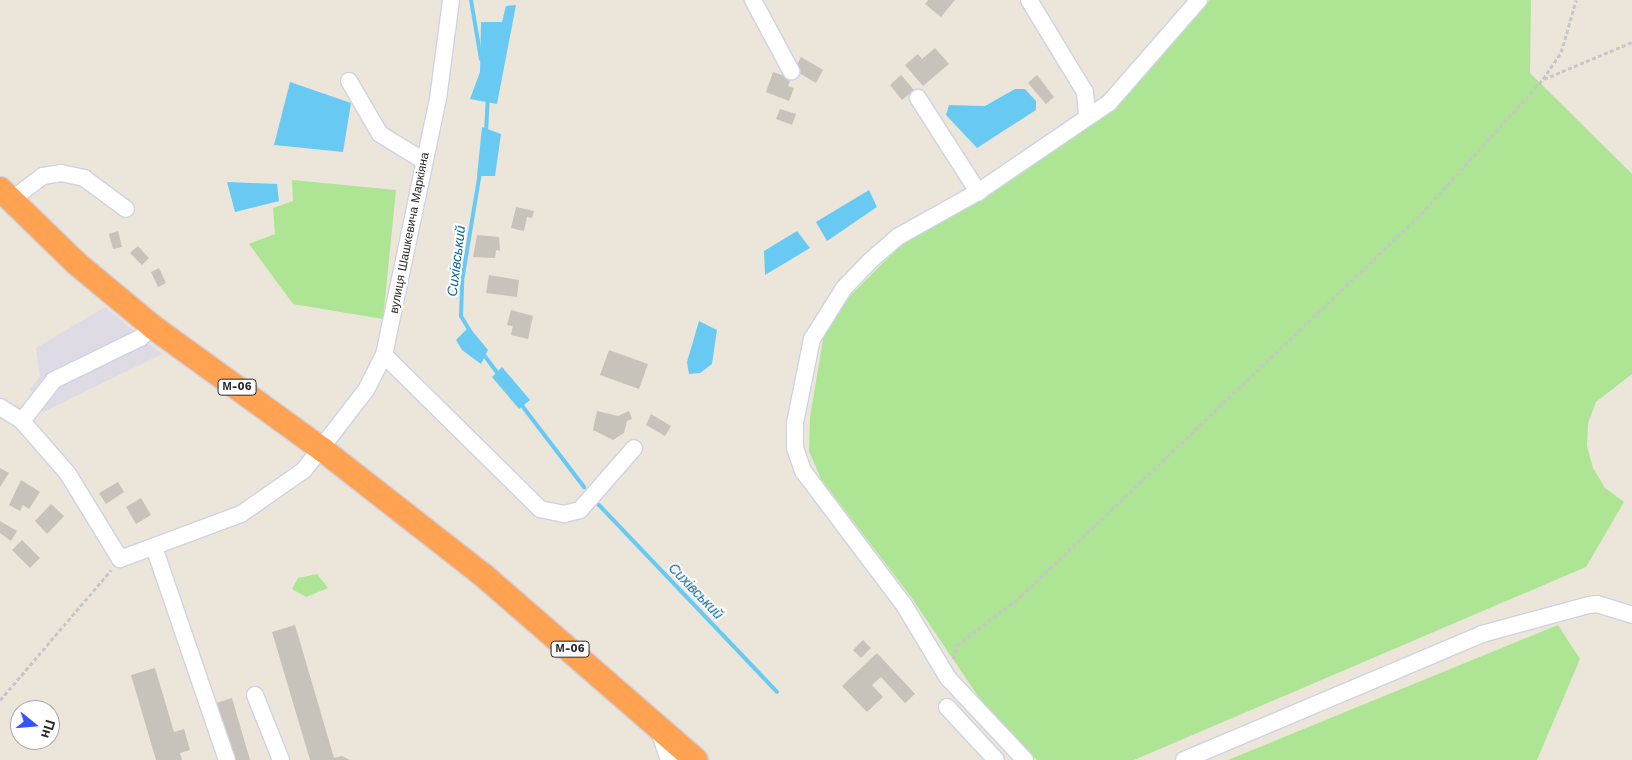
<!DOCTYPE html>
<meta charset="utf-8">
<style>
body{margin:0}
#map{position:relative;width:1632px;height:760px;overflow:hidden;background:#ece5da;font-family:"Work Sans",sans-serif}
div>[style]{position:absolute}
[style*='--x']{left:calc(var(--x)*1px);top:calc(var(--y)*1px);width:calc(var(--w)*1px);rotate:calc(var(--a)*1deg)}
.industrial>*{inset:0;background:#dedbe4}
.green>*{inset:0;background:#ade594}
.water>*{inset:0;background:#68caf3}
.stream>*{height:4px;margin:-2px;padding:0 2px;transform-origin:2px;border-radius:2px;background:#68caf3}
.building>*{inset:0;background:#c7c2ba}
.path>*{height:2.5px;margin-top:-1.25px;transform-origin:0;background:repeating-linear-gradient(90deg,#c7c7c7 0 4px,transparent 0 6.5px)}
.roads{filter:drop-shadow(1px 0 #cfd2e3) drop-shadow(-1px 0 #cfd2e3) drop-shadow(0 1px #cfd2e3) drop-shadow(0 -1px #cfd2e3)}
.minor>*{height:16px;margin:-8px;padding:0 8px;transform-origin:8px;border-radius:8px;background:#fff}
.highway>*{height:24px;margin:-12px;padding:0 12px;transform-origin:12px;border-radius:12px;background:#ffa252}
span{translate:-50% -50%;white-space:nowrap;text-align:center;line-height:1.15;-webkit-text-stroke:4px #fff;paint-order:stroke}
.shield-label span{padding:1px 4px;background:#fff;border:1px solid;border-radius:4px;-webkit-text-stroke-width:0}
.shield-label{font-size:11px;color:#292929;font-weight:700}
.street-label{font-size:12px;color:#292929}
.water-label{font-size:14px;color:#08669e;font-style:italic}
.north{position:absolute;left:10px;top:700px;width:50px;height:50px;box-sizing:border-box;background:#fff;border:1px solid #a9a9a9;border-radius:50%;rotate:107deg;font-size:14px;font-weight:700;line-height:20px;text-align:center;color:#292929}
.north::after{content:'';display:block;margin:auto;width:18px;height:22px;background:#3454ff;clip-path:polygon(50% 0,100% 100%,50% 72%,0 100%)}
</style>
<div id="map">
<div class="industrial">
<div style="clip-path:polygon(105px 307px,162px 354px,43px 412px,30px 389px,40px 377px,36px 348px)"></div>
</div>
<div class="green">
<div style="clip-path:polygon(1210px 0,1531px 0,1530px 73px,1632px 174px,1632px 374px,1596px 402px,1588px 423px,1587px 446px,1593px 468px,1605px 488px,1624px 502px,1586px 567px,1134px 760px,1037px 760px,984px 705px,911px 597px,821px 479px,809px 451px,810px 417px,824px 334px,847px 299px,909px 237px,1110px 105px)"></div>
<div style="clip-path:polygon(292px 180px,396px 190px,383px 319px,293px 304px,249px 244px,275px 234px,273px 208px,293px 201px)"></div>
<div style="clip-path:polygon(317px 574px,328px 588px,306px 597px,292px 589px,298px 578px)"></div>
<div style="clip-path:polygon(1558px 625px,1580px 659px,1537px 760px,1228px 760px)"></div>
</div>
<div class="water">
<div style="clip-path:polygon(516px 5px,497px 104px,470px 99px,480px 72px,481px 22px,502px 22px,506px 6px)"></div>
<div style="clip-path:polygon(290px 82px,351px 103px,343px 152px,274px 145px)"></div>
<div style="clip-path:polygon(1015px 89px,1025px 89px,1036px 101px,1036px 110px,977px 148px,946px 115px,949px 105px,985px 106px)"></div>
<div style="clip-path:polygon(482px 127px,501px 134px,495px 176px,477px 176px)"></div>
<div style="clip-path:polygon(227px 182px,277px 184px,279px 201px,235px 212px)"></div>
<div style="clip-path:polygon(869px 190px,877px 207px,827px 241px,816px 222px)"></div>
<div style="clip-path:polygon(797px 231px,810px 248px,765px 275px,764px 251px)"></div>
<div style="clip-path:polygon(699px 321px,717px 330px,712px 364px,700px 373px,689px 374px,687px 362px)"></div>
<div style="clip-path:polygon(469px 327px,488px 350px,481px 364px,462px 350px,456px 340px)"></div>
<div style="clip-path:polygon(502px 367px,530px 400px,519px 409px,492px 377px)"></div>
</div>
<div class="stream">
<div style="--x:471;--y:0;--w:60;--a:80.4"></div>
<div style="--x:486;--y:133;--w:35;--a:-87"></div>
<div style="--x:470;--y:331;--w:17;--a:-121"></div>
<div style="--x:461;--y:316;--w:35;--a:-88"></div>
<div style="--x:462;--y:281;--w:110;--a:-80.6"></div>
<div style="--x:484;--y:355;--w:25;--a:53"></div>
<div style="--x:520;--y:403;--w:106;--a:52.7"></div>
<div style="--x:599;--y:505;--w:258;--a:46.4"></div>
</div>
<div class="building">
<div style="clip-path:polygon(928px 0,955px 0,941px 17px,925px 4px)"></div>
<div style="clip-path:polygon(935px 48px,949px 64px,923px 86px,905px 65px,918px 54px,922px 59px)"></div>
<div style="clip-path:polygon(801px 57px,823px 70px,816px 83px,794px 70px)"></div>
<div style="clip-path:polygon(773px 72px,791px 78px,788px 86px,794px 88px,789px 101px,766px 92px)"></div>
<div style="clip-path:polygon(901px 75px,914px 90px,902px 100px,890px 85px)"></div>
<div style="clip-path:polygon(1037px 75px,1054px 97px,1046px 104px,1028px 83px)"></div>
<div style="clip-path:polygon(780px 109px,796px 114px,792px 125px,776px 119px)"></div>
<div style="clip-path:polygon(516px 207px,534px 211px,532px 218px,527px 217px,524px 231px,511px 228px)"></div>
<div style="clip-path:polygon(118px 231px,122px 247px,113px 249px,109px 234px)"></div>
<div style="clip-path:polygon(477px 235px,499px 237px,500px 251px,496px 250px,495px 258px,473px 257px)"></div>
<div style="clip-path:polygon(138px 246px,149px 258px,142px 265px,130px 253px)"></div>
<div style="clip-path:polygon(159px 268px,166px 283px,158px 287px,151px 272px)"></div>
<div style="clip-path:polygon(489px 275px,519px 280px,517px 297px,486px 293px)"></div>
<div style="clip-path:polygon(511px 310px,533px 316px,528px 339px,511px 335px,513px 326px,507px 325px)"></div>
<div style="clip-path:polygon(609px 350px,648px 364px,639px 389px,600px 375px)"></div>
<div style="clip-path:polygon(597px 411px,618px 416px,629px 411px,632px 419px,627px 421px,624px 433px,613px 440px,593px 430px)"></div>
<div style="clip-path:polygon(651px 414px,671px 426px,665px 436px,646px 425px)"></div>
<div style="clip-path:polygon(0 468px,9px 473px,0 487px)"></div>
<div style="clip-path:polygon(21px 480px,40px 492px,29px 509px,23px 505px,20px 511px,9px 505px)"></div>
<div style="clip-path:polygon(118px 482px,124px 492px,106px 504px,99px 493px)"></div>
<div style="clip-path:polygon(141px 498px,151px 515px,136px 524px,126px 507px)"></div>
<div style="clip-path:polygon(51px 504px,64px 516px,47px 534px,35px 521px)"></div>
<div style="clip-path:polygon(0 521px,17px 531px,11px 541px,0 533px)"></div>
<div style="clip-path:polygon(22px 540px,40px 558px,30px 568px,12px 550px)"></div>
<div style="clip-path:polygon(295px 625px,334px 758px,342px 756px,350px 760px,310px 760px,272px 632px)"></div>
<div style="clip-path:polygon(863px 640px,871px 648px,861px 658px,853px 650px)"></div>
<div style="clip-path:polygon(877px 653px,915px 694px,905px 703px,881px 677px,872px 685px,883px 697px,867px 712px,842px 686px)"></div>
<div style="clip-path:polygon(155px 668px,174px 732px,184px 729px,190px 750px,180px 753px,182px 760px,156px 760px,131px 675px)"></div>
<div style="clip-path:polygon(232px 698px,250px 760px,229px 760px,213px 704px)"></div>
</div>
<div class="path">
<div style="--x:1544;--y:79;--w:95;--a:-22.8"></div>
<div style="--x:953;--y:659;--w:15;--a:-74"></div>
<div style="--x:957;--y:645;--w:81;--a:-37.4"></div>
<div style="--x:1021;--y:596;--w:553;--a:-43.68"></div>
<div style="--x:1421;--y:214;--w:182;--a:-47.9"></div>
<div style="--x:1543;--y:79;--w:32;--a:-56"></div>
<div style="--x:1561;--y:52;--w:54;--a:-73.9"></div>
<div style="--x:0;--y:700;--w:171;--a:-49.5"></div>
</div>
<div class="roads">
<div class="minor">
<div style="--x:753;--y:0;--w:81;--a:61.8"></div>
<div style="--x:1029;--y:0;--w:108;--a:58.7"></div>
<div style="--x:1085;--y:92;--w:24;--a:85"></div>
<div style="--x:349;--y:81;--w:61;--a:59.7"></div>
<div style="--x:380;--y:134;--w:52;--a:31.5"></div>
<div style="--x:918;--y:98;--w:112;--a:57.4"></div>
<div style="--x:11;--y:200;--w:40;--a:-37"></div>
<div style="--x:43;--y:176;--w:18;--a:-9"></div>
<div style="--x:61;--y:173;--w:24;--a:12"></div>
<div style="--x:84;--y:178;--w:52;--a:36.4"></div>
<div style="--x:384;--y:355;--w:219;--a:44.6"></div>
<div style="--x:540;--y:509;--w:25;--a:12"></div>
<div style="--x:564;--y:514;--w:16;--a:-14"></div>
<div style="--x:580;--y:510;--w:82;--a:-48.9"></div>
<div style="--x:0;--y:407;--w:26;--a:32"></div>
<div style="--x:22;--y:421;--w:70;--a:49"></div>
<div style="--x:68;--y:474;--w:100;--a:58.5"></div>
<div style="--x:120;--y:559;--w:129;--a:-20.4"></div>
<div style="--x:241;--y:514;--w:77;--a:-34.9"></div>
<div style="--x:304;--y:470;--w:101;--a:-52.2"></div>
<div style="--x:366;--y:390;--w:39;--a:-63"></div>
<div style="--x:384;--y:355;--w:262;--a:-78.1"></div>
<div style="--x:438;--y:99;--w:100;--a:-82.5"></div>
<div style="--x:22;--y:421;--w:52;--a:-52"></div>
<div style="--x:54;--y:380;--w:96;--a:-26"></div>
<div style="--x:140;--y:338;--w:17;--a:-40"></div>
<div style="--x:154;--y:547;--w:225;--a:71.1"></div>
<div style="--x:255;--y:695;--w:70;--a:68.2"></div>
<div style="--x:947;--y:707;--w:72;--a:47.2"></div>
<div style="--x:658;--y:728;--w:34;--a:71"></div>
<div style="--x:1025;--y:760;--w:112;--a:-133.2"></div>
<div style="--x:948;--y:678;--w:85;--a:-121.1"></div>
<div style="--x:904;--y:605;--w:168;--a:-127"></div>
<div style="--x:803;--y:471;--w:24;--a:-109"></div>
<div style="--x:795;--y:448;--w:25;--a:-90"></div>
<div style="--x:795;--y:423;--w:86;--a:-78.6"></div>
<div style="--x:812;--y:339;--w:60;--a:-57.9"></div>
<div style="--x:844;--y:288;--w:37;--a:-46"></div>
<div style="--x:870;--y:261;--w:38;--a:-41"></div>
<div style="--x:899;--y:236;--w:90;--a:-29.1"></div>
<div style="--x:978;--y:192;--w:158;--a:-34.2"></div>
<div style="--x:1109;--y:103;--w:137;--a:-48.9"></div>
<div style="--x:1184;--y:760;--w:324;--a:-22.9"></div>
<div style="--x:1482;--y:634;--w:111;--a:-15.2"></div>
<div style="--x:1589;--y:605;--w:8;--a:-7"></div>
<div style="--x:1597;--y:604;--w:37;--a:17"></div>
</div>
<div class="highway">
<div style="--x:0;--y:189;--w:106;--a:44.2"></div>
<div style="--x:76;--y:263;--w:100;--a:39.7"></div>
<div style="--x:153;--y:327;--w:210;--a:35.9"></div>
<div style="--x:323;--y:450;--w:203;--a:38"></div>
<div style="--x:483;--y:575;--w:282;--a:41"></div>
</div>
</div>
<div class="shield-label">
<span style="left:237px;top:387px">М-06</span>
<span style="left:570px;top:649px">М-06</span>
</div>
<div class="street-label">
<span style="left:410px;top:233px;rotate:-79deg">вулиця Шашкевича Маркіяна</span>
</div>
<div class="water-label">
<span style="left:456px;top:261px;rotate:-83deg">Сихівський</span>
<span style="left:696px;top:591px;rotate:46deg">Сихівський</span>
</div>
<div class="north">Пн</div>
</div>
